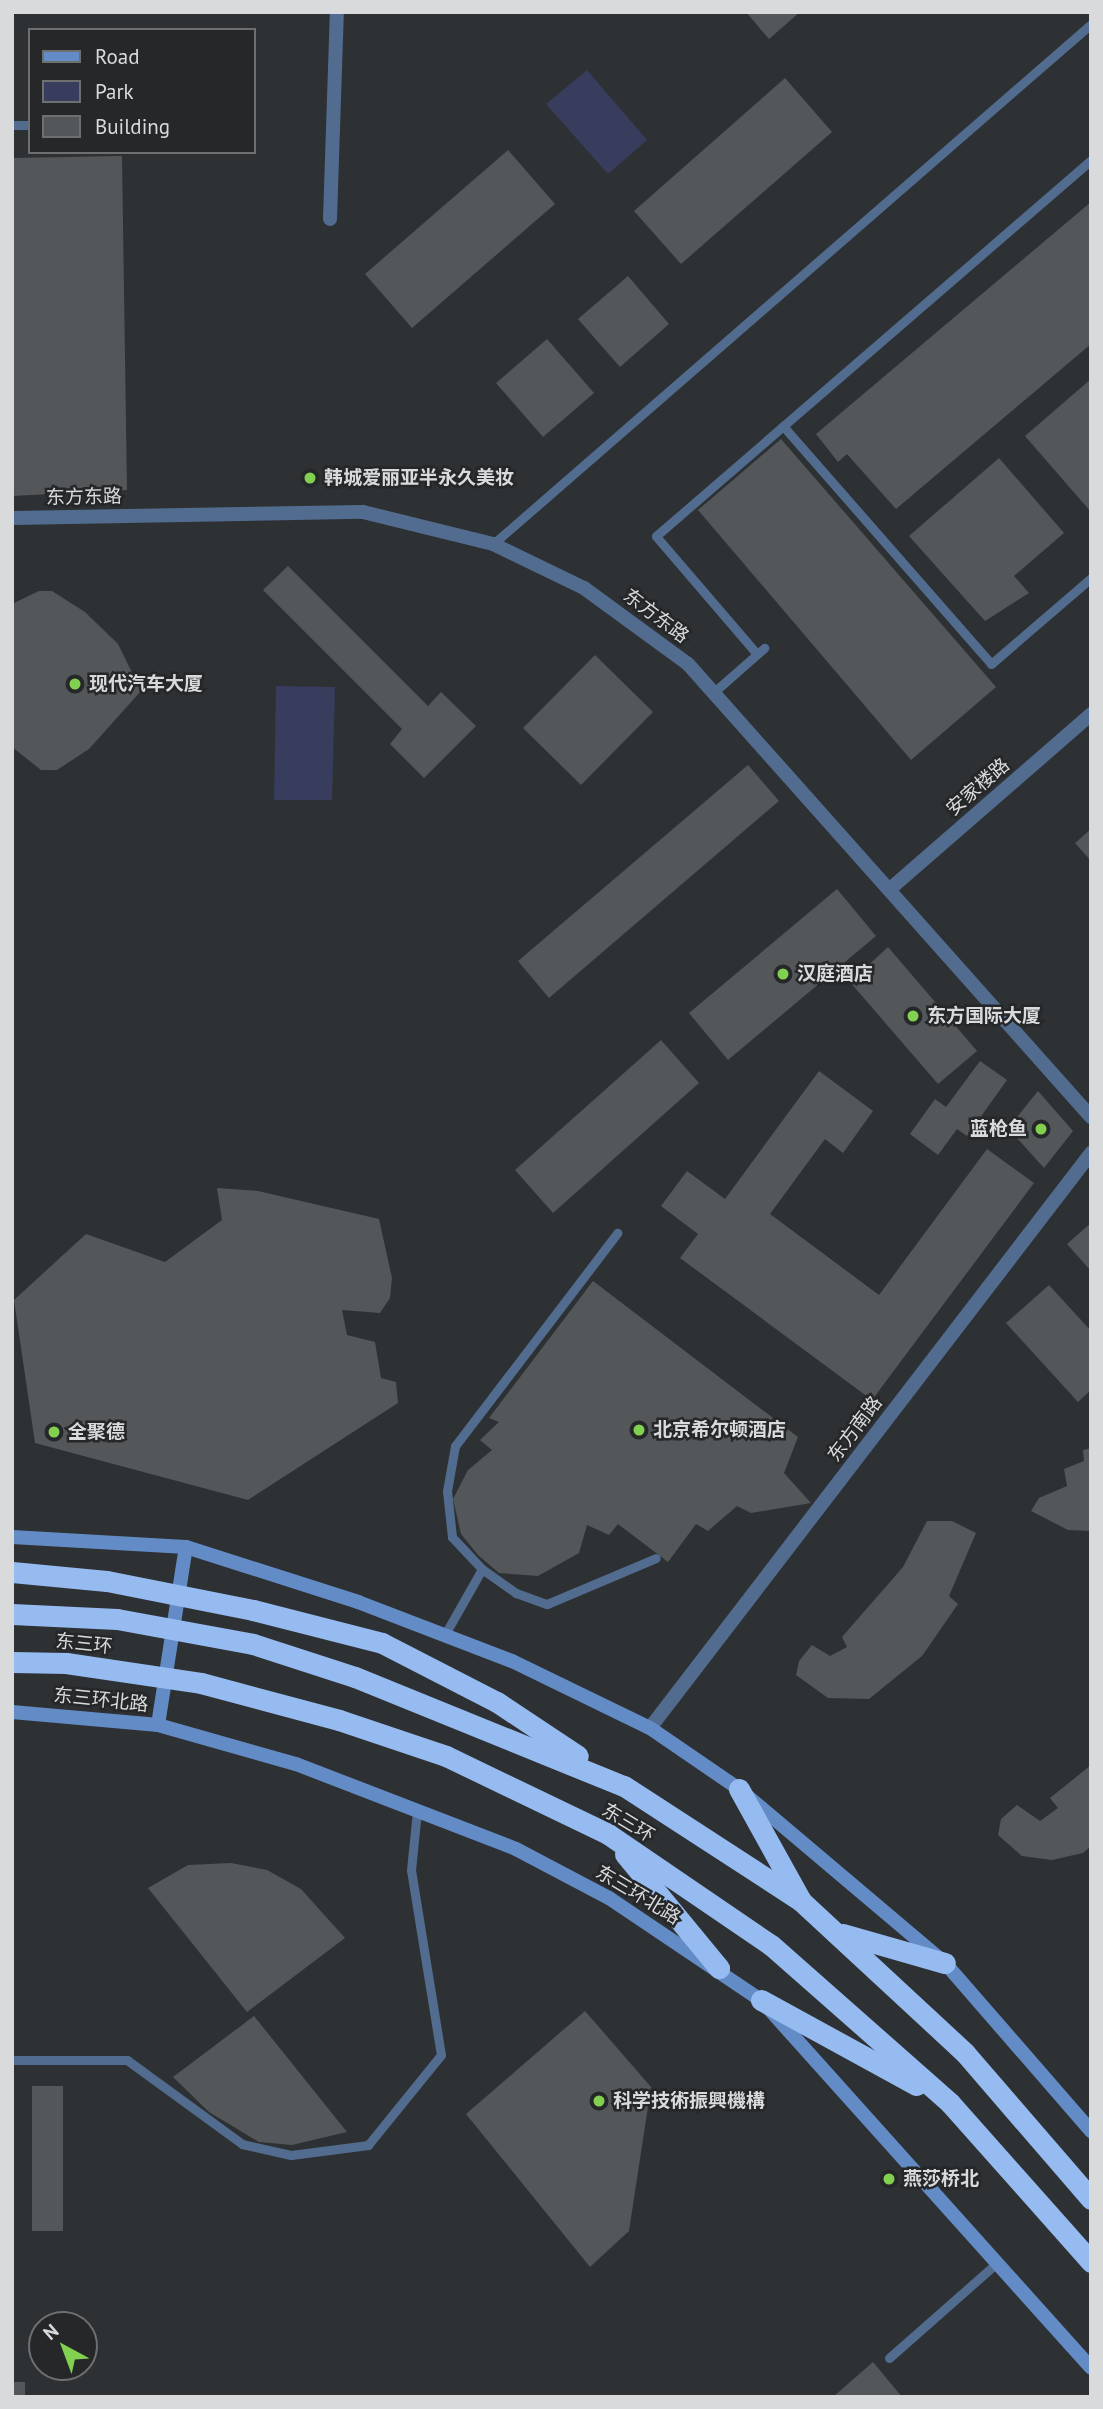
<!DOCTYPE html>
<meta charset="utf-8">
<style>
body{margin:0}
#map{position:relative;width:1103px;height:2409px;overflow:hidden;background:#2e3133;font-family:"PT Sans","Noto Sans SC",sans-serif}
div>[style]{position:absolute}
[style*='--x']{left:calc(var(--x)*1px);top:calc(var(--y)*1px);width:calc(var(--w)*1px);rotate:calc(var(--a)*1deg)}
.green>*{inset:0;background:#383c5d}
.building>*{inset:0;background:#535759}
.lane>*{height:9px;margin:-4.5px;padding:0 4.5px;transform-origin:4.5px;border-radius:4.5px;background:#526c90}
.street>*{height:14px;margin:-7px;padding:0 7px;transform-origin:7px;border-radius:7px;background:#526c90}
.secondary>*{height:14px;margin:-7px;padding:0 7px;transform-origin:7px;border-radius:7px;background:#638cc6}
.highway>*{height:21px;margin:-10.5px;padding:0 10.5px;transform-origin:10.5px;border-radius:10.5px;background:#96bbf1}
.highway-bridge>*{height:21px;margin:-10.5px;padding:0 10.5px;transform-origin:10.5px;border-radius:10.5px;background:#96bbf1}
.dots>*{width:19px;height:19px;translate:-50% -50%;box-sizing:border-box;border:4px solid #252729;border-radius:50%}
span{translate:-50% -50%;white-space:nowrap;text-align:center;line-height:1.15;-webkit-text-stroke:5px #252729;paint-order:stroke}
.poi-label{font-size:19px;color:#d8dadc;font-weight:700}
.left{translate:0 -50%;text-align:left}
.right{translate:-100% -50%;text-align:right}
.street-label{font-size:19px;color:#d8dadc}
.frame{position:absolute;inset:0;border:14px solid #d8dadc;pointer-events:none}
.legend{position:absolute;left:28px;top:28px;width:228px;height:126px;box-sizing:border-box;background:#252729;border:2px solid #6d6f71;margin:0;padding:9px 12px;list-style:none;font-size:21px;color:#d8dadc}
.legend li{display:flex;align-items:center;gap:14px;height:35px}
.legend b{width:35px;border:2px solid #6d6f71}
.north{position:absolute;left:28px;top:2311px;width:70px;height:70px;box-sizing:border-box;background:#252729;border:2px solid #6d6f71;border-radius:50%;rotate:319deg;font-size:19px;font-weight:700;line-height:28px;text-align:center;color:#d8dadc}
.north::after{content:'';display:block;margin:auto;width:24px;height:32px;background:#81d050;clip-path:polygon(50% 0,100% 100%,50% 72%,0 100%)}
</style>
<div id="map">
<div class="green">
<div style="clip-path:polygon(587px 70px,647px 140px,608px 174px,546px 104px)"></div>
<div style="clip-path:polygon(276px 686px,335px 687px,332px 800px,274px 800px)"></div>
</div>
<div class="building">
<div style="clip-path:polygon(746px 12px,800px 12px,769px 39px)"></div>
<div style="clip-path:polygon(785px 78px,832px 132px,681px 264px,634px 211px)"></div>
<div style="clip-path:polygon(508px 150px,555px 204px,412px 328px,365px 274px)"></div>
<div style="clip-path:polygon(122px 156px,127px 490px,12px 496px,12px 158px)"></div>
<div style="clip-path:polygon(1091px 202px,1091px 344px,896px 509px,847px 454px,838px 462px,816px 434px)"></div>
<div style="clip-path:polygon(628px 276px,669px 324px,620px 367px,578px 319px)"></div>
<div style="clip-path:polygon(547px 339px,594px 393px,543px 437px,496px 383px)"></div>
<div style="clip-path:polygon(1091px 379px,1091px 512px,1025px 436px)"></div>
<div style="clip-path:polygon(781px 439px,996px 687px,911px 760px,698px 510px)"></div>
<div style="clip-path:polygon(999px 458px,1064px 533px,1014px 576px,1029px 593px,985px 621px,909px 536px)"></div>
<div style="clip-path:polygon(288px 566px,428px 706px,441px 692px,476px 726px,424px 778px,390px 744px,402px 729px,263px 590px)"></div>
<div style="clip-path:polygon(39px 591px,52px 591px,85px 612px,118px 644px,141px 691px,89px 749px,57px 770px,41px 770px,12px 747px,12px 604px)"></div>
<div style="clip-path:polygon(595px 655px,653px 712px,581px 785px,523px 728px)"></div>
<div style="clip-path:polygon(748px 765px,779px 801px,549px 998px,518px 961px)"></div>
<div style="clip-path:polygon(1091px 829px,1091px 861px,1075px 843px)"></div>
<div style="clip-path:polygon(837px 889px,876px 936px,728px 1060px,689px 1013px)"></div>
<div style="clip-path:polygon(888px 947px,977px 1051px,938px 1084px,850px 982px)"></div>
<div style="clip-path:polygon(661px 1040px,699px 1083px,553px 1213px,515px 1170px)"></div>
<div style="clip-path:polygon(980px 1061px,1007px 1080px,967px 1136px,957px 1129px,938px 1155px,910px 1134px,935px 1099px,946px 1107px)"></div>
<div style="clip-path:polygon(819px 1071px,873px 1111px,843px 1153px,825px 1139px,770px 1214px,879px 1295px,987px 1149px,1034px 1183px,872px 1400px,680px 1258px,698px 1234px,661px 1206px,687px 1171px,725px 1199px)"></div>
<div style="clip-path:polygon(1038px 1091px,1073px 1131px,1044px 1168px,1008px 1128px)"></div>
<div style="clip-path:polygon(217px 1188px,258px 1191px,379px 1219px,392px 1278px,390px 1298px,380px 1313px,342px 1310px,347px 1335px,375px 1342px,381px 1378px,396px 1382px,398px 1403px,248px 1500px,35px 1443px,14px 1300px,86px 1234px,165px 1262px,222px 1220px)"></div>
<div style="clip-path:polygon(1091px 1223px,1091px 1271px,1067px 1244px)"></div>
<div style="clip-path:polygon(593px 1281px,798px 1437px,784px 1473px,811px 1503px,751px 1513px,737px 1506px,708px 1531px,696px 1524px,668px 1562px,618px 1524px,609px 1535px,587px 1525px,579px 1553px,538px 1576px,499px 1573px,478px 1555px,461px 1534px,453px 1499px,468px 1470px,492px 1450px,480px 1440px,499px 1422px,489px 1418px)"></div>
<div style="clip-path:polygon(1049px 1285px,1091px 1331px,1091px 1390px,1078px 1402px,1006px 1323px)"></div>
<div style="clip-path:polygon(1091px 1448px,1091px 1531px,1068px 1530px,1031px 1511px,1039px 1498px,1067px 1486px,1064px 1469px,1084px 1461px,1083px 1450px)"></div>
<div style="clip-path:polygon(927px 1521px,952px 1521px,976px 1533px,949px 1596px,958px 1604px,922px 1656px,869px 1699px,828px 1698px,796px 1675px,799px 1661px,812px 1645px,830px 1656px,847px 1647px,842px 1637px,903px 1567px)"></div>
<div style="clip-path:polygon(1091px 1765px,1091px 1846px,1083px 1853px,1052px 1860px,1022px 1856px,998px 1835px,1001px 1819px,1017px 1805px,1040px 1821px,1058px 1808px,1050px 1798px)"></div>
<div style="clip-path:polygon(231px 1863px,267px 1870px,301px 1889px,345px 1938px,247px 2012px,148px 1888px,188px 1865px)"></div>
<div style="clip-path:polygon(585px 2011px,651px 2087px,629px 2231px,590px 2267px,466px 2114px)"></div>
<div style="clip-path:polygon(254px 2016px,347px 2132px,292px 2145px,259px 2142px,209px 2112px,173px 2077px)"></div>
<div style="clip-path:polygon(32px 2086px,63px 2086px,63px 2231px,32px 2231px)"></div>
<div style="clip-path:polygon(873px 2362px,902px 2397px,833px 2397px)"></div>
<div style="clip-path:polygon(12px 2382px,25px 2382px,25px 2397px,12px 2397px)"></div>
</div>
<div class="lane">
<div style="--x:12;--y:125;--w:18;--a:0"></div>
<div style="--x:783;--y:426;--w:316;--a:48.8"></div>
<div style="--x:991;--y:664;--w:132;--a:-40.7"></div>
<div style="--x:493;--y:544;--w:792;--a:-41.01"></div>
<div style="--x:757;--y:654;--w:155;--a:-130.6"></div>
<div style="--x:656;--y:536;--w:575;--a:-40.84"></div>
<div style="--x:714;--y:692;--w:67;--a:-41.3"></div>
<div style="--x:482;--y:1569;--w:42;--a:35.2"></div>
<div style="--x:516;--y:1593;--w:33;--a:20"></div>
<div style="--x:547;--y:1604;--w:118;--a:-22.9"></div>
<div style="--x:444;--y:1636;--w:77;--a:-60.4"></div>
<div style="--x:482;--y:1569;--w:44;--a:-133.2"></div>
<div style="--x:452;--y:1537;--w:46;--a:-96.2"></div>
<div style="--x:447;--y:1491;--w:46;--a:-79.9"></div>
<div style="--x:455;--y:1446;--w:268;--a:-52.7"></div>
<div style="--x:12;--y:2060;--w:115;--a:0"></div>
<div style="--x:127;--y:2060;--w:142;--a:36.1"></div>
<div style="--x:242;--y:2144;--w:50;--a:12.7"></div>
<div style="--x:291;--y:2155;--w:78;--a:-7.4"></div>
<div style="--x:368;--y:2145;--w:116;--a:-51"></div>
<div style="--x:441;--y:2055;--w:187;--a:-99.2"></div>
<div style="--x:411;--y:1870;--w:59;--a:-84.2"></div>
<div style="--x:889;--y:2358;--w:145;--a:-41.4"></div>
</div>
<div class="street">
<div style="--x:330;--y:219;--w:207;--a:-88.1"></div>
<div style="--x:12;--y:518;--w:351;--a:-1"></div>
<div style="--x:363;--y:512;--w:134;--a:13.8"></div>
<div style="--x:493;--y:544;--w:101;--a:25.8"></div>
<div style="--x:584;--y:588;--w:129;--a:36.2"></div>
<div style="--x:688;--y:664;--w:606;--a:48.34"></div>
<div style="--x:890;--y:889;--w:267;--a:-41"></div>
<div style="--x:650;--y:1728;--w:725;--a:-52.51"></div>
</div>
<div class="secondary">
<div style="--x:12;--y:1537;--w:174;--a:3.3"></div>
<div style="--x:186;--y:1547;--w:181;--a:17.7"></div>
<div style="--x:358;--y:1602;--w:165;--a:21"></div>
<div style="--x:512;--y:1661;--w:153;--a:25.9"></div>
<div style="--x:650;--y:1728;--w:108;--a:34.4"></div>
<div style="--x:739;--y:1789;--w:270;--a:40.2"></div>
<div style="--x:945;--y:1963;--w:223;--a:49"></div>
<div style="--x:12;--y:1712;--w:147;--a:5.1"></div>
<div style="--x:158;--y:1725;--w:143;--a:15.8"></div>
<div style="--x:296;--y:1764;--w:236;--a:21.1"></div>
<div style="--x:516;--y:1849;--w:105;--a:27.8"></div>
<div style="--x:609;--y:1898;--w:183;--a:33.9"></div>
<div style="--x:761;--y:2000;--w:494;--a:48.1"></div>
<div style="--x:158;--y:1725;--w:180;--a:-81.1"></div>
</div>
<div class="highway">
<div style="--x:382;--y:1643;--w:129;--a:27.2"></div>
<div style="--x:497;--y:1702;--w:97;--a:33.7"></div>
<div style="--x:355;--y:1677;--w:290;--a:22.1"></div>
<div style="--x:624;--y:1786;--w:211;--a:33"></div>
<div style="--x:801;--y:1901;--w:224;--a:42.8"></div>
<div style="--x:965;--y:2053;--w:193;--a:49.2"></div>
<div style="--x:339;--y:1720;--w:113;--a:18.6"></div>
<div style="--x:446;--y:1756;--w:180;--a:25.7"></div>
<div style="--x:608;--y:1834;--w:197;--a:34.3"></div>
<div style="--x:771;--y:1945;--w:239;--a:41.4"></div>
<div style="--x:950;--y:2103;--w:213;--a:48.4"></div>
<div style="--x:739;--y:1789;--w:126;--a:61"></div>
<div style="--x:625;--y:1854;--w:148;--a:50.5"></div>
<div style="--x:843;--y:1934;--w:106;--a:15.9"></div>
<div style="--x:761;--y:2000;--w:177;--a:28.7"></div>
</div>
<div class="highway-bridge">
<div style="--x:12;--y:1572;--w:95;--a:5.4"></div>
<div style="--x:107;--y:1581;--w:149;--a:11.2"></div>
<div style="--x:253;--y:1610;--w:133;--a:14.3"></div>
<div style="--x:12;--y:1614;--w:105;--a:2.7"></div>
<div style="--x:117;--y:1619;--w:138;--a:10.4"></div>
<div style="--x:253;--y:1644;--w:107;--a:17.9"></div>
<div style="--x:12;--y:1662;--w:54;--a:1.1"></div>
<div style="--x:66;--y:1663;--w:136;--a:8.4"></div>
<div style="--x:201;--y:1683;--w:143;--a:15"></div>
</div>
<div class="dots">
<div style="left:310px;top:478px;background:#81d050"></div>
<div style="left:75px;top:684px;background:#81d050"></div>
<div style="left:783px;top:974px;background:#81d050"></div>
<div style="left:913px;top:1016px;background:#81d050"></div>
<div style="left:1041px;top:1129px;background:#81d050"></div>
<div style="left:639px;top:1430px;background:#81d050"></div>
<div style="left:54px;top:1432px;background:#81d050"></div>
<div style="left:599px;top:2101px;background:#81d050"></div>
<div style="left:889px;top:2179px;background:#81d050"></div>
</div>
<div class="poi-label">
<span class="left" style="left:324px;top:478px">韩城爱丽亚半永久美妆</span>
<span class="left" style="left:89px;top:684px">现代汽车大厦</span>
<span class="left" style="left:797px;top:974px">汉庭酒店</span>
<span class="left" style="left:927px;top:1016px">东方国际大厦</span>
<span class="right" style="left:1027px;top:1129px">蓝枪鱼</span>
<span class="left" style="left:653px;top:1430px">北京希尔顿酒店</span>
<span class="left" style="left:68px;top:1432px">全聚德</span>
<span class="left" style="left:613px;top:2101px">科学技術振興機構</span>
<span class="left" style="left:903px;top:2179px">燕莎桥北</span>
</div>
<div class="street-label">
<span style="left:84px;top:497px;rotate:-1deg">东方东路</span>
<span style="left:656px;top:616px;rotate:37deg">东方东路</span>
<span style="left:978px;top:787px;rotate:-41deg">安家楼路</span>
<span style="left:855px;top:1429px;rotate:-53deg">东方南路</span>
<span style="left:84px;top:1644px;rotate:6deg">东三环</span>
<span style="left:101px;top:1700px;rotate:6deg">东三环北路</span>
<span style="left:628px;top:1823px;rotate:31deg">东三环</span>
<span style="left:638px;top:1895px;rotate:31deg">东三环北路</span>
</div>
<div class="frame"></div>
<ul class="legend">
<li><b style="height:9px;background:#638cc6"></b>Road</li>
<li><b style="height:19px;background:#383c5d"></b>Park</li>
<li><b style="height:19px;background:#535759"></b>Building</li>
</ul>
<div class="north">N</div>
</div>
